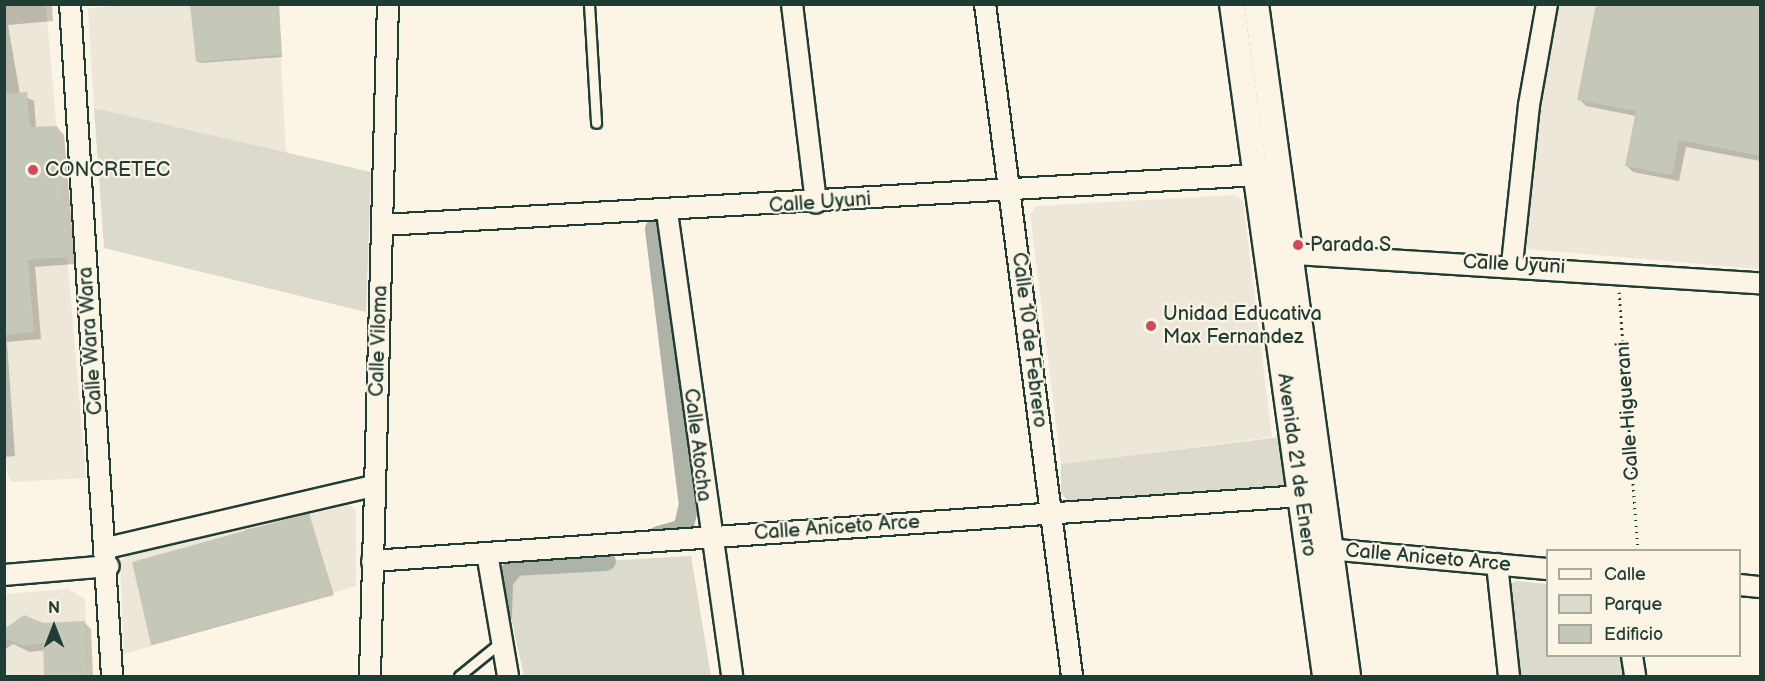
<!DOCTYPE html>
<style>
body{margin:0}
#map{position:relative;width:1765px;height:681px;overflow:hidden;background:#fcf5e5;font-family:"Balsamiq Sans",sans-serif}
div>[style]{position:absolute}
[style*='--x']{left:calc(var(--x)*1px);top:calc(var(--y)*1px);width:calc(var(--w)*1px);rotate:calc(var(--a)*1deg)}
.built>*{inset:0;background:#ece7d8}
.green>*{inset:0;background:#dcdacc}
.shadow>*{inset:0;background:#0003}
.canal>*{height:20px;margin:-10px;padding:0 10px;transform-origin:10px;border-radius:10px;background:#aeb3a7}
.building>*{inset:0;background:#c5c7b9}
.path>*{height:3px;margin-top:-1.5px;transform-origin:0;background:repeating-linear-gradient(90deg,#1f3d34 0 1.5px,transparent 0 6px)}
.roads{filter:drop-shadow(2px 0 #1f3d34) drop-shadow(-2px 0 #1f3d34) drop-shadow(0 2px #1f3d34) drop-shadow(0 -2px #1f3d34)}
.service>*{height:9px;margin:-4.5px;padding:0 4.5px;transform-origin:4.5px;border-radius:4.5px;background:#fcf5e5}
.minor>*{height:20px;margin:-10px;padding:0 10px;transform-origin:10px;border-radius:10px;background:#fcf5e5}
.tertiary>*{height:24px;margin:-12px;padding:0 12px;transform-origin:12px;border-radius:12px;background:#fcf5e5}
.dots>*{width:16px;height:16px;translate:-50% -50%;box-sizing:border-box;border:3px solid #fcf5e5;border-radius:50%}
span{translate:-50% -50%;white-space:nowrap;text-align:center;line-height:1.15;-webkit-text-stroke:4.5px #fcf5e5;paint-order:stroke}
.poi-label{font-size:20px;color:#1f3d34}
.left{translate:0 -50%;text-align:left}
.street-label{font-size:20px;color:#1f3d34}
.frame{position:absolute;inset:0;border:6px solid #1f3d34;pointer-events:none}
.legend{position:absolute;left:1546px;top:549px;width:195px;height:108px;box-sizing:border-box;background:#fcf5e5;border:2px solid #a4ab9e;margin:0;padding:8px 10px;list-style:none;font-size:18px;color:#1f3d34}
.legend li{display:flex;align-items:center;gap:12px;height:30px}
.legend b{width:30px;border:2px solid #a4ab9e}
.north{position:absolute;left:24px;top:597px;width:60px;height:60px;-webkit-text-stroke:4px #fcf5e5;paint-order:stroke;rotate:0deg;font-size:16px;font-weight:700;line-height:24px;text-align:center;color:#1f3d34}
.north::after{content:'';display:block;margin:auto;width:21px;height:27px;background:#1f3d34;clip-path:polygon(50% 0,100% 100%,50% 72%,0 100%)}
</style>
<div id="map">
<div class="built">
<div style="clip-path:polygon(144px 4px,278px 5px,286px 153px,94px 108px,88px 8px)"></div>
<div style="clip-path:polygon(5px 5px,46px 5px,86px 478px,11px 482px,5px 467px)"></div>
<div style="clip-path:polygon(1558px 5px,1760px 5px,1760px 269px,1526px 249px,1538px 113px)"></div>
<div style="clip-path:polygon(1235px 195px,1243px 201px,1272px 437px,1061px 464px,1030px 214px,1037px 206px)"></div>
<div style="clip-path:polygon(346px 500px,356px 511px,356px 586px,124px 654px,120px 562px,132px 550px)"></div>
<div style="clip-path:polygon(68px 589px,85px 599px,88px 676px,5px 676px,5px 594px)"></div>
</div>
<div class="green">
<div style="clip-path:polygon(94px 108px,371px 172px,366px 312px,104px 248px)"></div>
<div style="clip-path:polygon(1281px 437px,1286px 483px,1280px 487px,1069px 503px,1061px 492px,1061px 464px)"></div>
<div style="clip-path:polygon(691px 556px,711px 676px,524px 676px,503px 581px,515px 566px)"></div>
<div style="clip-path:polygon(1516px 581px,1547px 584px,1548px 656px,1621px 656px,1623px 676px,1519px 676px,1507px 586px)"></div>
</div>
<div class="shadow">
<div style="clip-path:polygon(4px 4px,52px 4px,53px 21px,8px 25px,20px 94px,34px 101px,36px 128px,57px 127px,64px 135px,75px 264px,35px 267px,41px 339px,7px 342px,15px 456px,4px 457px)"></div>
<div style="clip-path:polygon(191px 4px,279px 4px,282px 57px,199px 63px)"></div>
<div style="clip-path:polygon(1760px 4px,1760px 161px,1686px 147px,1679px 181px,1633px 172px,1626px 165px,1636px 116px,1586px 106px,1579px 99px)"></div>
<div style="clip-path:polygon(309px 515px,334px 595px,152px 645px,245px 530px)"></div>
<div style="clip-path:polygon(85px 623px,91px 629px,93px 676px,46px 676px,45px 650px,30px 652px,13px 644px,4px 650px,4px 627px)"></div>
</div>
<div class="canal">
<div style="--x:655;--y:229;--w:277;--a:83"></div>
<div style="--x:689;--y:504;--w:26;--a:103"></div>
<div style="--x:683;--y:529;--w:26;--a:164"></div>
<div style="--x:502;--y:615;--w:34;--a:-88"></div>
<div style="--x:503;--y:581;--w:19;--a:-51"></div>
<div style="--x:515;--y:566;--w:91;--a:-3.1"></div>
</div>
<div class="building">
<div style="clip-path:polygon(190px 4px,278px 4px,281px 55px,196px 62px)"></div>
<div style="clip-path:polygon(1596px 4px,1761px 4px,1761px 156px,1679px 140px,1672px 175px,1625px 166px,1636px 111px,1577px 100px)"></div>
<div style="clip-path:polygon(27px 92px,30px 127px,57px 126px,68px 257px,28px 260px,34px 332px,4px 335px,4px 94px)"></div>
<div style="clip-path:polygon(309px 513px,333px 593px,151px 645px,132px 562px)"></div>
<div style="clip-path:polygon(24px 615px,43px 623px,85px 621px,88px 676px,44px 676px,43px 643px,23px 646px,4px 638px,4px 629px)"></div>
</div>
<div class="path">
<div style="--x:1619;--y:292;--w:259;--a:85.8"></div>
</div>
<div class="roads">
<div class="service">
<div style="--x:589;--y:4;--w:119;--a:86.6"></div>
<div style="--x:459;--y:676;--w:54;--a:-39"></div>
</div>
<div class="minor">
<div style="--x:70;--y:4;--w:673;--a:86.42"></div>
<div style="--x:792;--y:4;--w:200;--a:83.1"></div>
<div style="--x:985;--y:4;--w:678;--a:82.62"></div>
<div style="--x:667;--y:212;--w:469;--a:82"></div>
<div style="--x:383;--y:225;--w:875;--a:-3.27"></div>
<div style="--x:1278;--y:253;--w:483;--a:3.6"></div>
<div style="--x:1512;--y:264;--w:160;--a:-83.9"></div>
<div style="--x:1529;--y:105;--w:103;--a:-79.9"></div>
<div style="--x:107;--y:548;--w:273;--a:-13.1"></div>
<div style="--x:1317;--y:548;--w:232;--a:5.2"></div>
<div style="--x:487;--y:553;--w:125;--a:80.3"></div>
<div style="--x:372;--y:561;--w:931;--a:-4"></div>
<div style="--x:1497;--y:564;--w:113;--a:83.9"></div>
<div style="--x:4;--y:575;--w:105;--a:-4.9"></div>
<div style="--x:1740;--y:585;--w:20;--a:6"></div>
<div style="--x:1632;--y:656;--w:20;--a:81"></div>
<div style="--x:370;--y:676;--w:672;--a:-88.47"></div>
</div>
<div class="tertiary">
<div style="--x:1232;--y:4;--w:678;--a:82.12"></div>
<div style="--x:1256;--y:4;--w:678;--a:82.2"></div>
</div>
</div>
<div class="dots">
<div style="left:33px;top:170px;background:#d1495b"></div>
<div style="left:1298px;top:245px;background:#d1495b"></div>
<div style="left:1151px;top:326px;background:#d1495b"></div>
</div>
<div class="poi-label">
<span class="left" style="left:45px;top:170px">CONCRETEC</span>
<span class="left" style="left:1310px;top:245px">Parada S</span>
<span class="left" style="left:1163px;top:326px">Unidad Educativa<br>Max Fernandez</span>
</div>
<div class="street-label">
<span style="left:820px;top:203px;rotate:-4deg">Calle Uyuni</span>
<span style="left:1514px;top:265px;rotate:3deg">Calle Uyuni</span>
<span style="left:1029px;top:340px;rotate:83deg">Calle 10 de Febrero</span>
<span style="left:91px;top:341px;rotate:-94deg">Calle Wara Wara</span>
<span style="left:379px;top:341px;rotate:-88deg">Calle Viloma</span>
<span style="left:1628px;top:411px;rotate:-94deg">Calle Higuerani</span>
<span style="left:697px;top:445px;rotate:83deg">Calle Atocha</span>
<span style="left:1296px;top:465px;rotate:82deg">Avenida 21 de Enero</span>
<span style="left:837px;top:528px;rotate:-4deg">Calle Aniceto Arce</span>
<span style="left:1428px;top:558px;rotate:5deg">Calle Aniceto Arce</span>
</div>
<div class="frame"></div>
<ul class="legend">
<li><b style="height:8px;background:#fcf5e5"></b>Calle</li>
<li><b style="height:16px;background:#dcdacc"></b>Parque</li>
<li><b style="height:16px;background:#c5c7b9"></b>Edificio</li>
</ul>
<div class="north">N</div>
</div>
